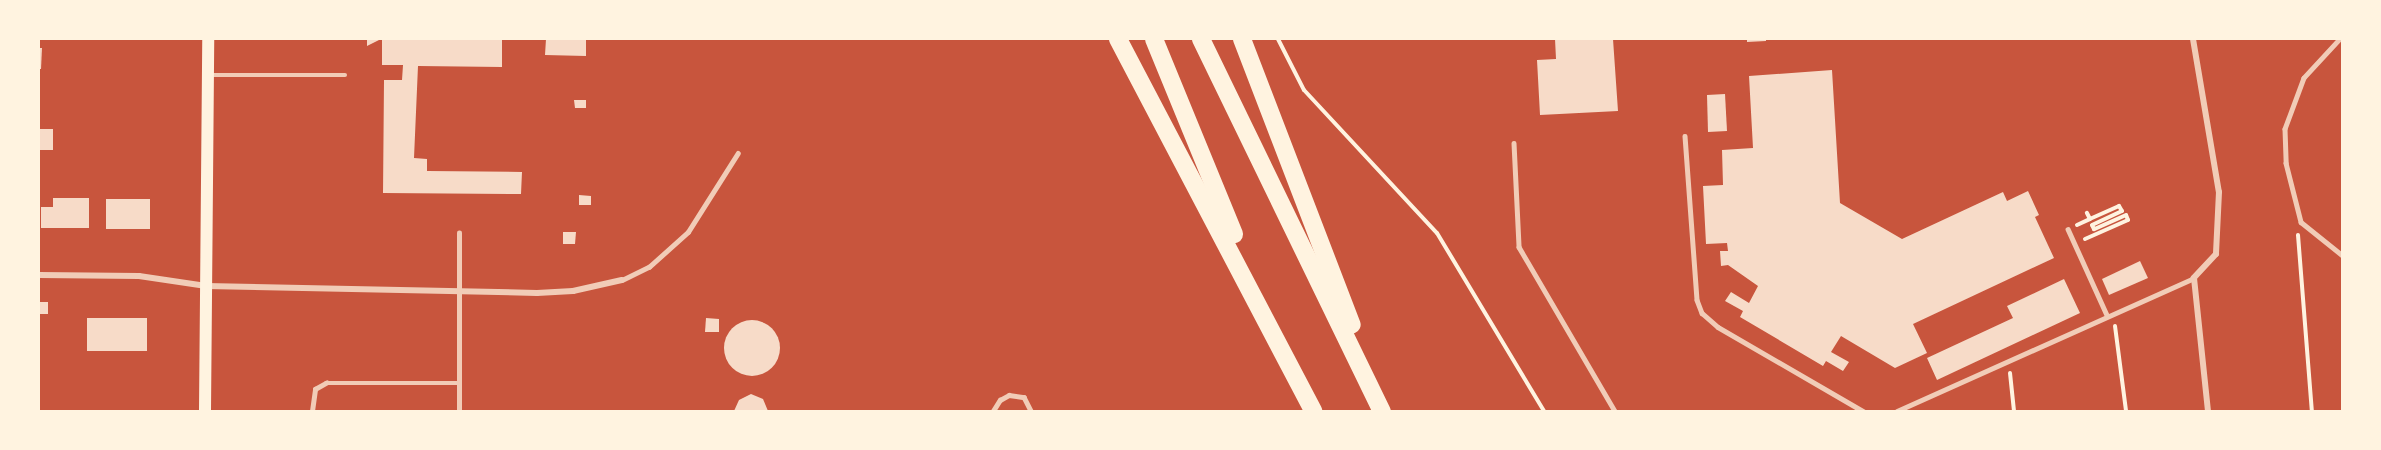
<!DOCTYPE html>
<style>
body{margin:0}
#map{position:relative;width:2381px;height:450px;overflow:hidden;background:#c8553d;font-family:Karla,sans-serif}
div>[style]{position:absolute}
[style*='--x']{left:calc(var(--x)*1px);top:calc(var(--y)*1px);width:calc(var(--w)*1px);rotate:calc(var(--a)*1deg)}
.building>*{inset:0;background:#f7dbc8}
.round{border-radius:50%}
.path>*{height:4px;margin:-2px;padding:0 2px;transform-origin:2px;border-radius:2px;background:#fff3e0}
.service>*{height:4.5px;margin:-2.25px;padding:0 2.25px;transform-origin:2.25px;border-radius:2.25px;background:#f1ccb7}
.minor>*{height:6px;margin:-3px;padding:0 3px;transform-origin:3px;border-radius:3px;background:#f1ccb7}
.secondary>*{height:12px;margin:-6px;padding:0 6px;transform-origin:6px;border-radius:6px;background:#fff3e0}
.motorway>*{height:18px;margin:-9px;padding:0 9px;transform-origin:9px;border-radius:9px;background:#fff3e0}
span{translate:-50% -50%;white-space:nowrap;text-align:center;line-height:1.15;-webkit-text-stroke:4.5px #fff3e0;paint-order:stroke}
.frame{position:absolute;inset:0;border:40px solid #fff3e0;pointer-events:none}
</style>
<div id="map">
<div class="building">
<div style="clip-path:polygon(367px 39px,381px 39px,367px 46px)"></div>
<div style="clip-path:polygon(382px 39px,502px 39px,502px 67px,418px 66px,414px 158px,427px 159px,427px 171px,522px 172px,521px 194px,383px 193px,384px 80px,402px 80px,403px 65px,382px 65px)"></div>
<div style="clip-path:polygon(546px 39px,586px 39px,586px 56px,545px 55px)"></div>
<div style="clip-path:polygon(1555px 39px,1613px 39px,1618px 111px,1540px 115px,1537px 60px,1556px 59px)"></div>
<div style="clip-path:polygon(1747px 39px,1766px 39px,1766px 41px,1747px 42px)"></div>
<div style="clip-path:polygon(39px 48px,42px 48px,41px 69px,39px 69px)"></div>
<div style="clip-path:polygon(1832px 70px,1840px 203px,1902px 239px,2003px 192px,2007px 201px,2028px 191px,2039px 215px,2035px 217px,2054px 258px,1913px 324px,1927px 353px,1895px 368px,1841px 336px,1831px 352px,1849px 362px,1843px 371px,1826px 361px,1823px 366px,1740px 317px,1743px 311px,1725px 301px,1731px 292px,1749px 303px,1758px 286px,1728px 265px,1721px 266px,1720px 251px,1728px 251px,1727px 243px,1706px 244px,1703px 186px,1723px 185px,1722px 150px,1753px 148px,1749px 76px)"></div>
<div style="clip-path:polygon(1725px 94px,1727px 131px,1708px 132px,1707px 95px)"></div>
<div style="clip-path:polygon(574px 100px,586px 100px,586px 108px,575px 108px)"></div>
<div style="clip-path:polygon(39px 129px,53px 129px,53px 150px,39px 150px)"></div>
<div style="clip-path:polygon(579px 195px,591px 196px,591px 205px,579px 205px)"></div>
<div style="clip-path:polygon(53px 198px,89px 198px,89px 228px,41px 228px,41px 207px,53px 207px)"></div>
<div style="clip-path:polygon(106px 199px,150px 199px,150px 229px,106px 229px)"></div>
<div style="clip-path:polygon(563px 232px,576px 232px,575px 244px,563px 244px)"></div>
<div style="clip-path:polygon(2140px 261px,2148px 278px,2109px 295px,2102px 279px)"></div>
<div style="clip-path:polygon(2064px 279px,2080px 313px,1937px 380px,1927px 358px,2013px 318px,2007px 306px)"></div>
<div style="clip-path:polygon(39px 302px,48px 302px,48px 314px,39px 314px)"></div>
<div style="clip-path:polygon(87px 318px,147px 318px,147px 351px,87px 351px)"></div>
<div style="clip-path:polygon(706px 318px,719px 319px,719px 332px,705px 332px)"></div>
<div class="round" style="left:724px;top:320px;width:56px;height:56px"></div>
<div style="clip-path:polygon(751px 394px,763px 399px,768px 411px,734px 411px,739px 400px)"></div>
</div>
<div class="path">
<div style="--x:1278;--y:39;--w:57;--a:63"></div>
<div style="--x:1304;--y:90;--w:195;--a:47.1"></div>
<div style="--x:1437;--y:233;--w:208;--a:59"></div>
<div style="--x:2077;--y:225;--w:14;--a:-25"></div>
<div style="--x:2298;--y:235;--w:177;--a:85.5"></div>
<div style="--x:2085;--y:239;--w:47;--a:-23.8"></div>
<div style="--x:2128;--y:220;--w:5;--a:-112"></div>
<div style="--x:2126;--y:215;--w:35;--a:156"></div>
<div style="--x:2094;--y:229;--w:4;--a:-117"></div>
<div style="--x:2092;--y:225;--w:33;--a:-25"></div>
<div style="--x:2122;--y:211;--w:6;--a:-121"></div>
<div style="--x:2119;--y:206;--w:32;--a:156"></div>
<div style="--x:2090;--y:219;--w:7;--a:-117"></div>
<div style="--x:2115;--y:326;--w:86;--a:82.6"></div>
<div style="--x:2010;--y:373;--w:38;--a:84"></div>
</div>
<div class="service">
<div style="--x:2340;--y:39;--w:53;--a:132.7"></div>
<div style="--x:2304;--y:78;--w:54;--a:110.4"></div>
<div style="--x:2285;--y:129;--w:34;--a:88"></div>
<div style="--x:2286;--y:163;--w:61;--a:75.7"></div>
<div style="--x:2301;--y:222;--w:53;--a:38.8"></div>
<div style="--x:210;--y:75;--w:135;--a:0"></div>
<div style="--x:1685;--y:136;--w:164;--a:85.8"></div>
<div style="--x:1697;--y:300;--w:14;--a:69"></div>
<div style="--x:1702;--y:313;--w:21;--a:41"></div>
<div style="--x:1718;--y:327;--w:168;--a:30.1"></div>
<div style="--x:1514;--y:143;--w:104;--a:87.2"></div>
<div style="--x:1519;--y:247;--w:190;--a:59.7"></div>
<div style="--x:2068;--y:229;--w:94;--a:65.6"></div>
<div style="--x:622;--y:280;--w:30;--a:-26"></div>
<div style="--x:649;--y:267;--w:52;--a:-41.9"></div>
<div style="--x:688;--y:232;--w:93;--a:-57.7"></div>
<div style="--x:312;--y:411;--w:22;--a:-82"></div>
<div style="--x:315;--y:389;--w:13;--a:-29"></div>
<div style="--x:326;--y:383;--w:131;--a:0"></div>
<div style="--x:459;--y:411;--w:178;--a:-90"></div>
<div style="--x:993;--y:411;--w:13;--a:-58"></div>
<div style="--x:1000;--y:400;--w:10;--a:-29"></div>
<div style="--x:1009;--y:395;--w:15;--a:8"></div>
<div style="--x:1024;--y:397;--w:16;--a:63"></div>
<div style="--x:1897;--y:411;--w:325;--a:-24.1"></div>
</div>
<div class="minor">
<div style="--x:2193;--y:39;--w:155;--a:80.4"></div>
<div style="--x:2219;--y:192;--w:62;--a:92.8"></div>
<div style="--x:2216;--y:254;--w:33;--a:133"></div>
<div style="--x:2194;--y:278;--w:134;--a:84"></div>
<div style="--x:39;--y:275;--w:100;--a:0.6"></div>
<div style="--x:139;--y:276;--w:68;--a:8.5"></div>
<div style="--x:206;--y:286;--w:331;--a:1.2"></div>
<div style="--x:537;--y:293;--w:36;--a:-3"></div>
<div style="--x:573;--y:291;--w:50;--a:-12.7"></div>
</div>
<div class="secondary">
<div style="--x:205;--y:411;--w:372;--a:-89.5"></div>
</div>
<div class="motorway">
<div style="--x:1118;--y:39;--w:420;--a:62.3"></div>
<div style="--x:1154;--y:39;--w:211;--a:67.7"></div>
<div style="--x:1201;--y:39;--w:414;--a:64.1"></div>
<div style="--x:1242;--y:39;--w:306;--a:69"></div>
</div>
<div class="frame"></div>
</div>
